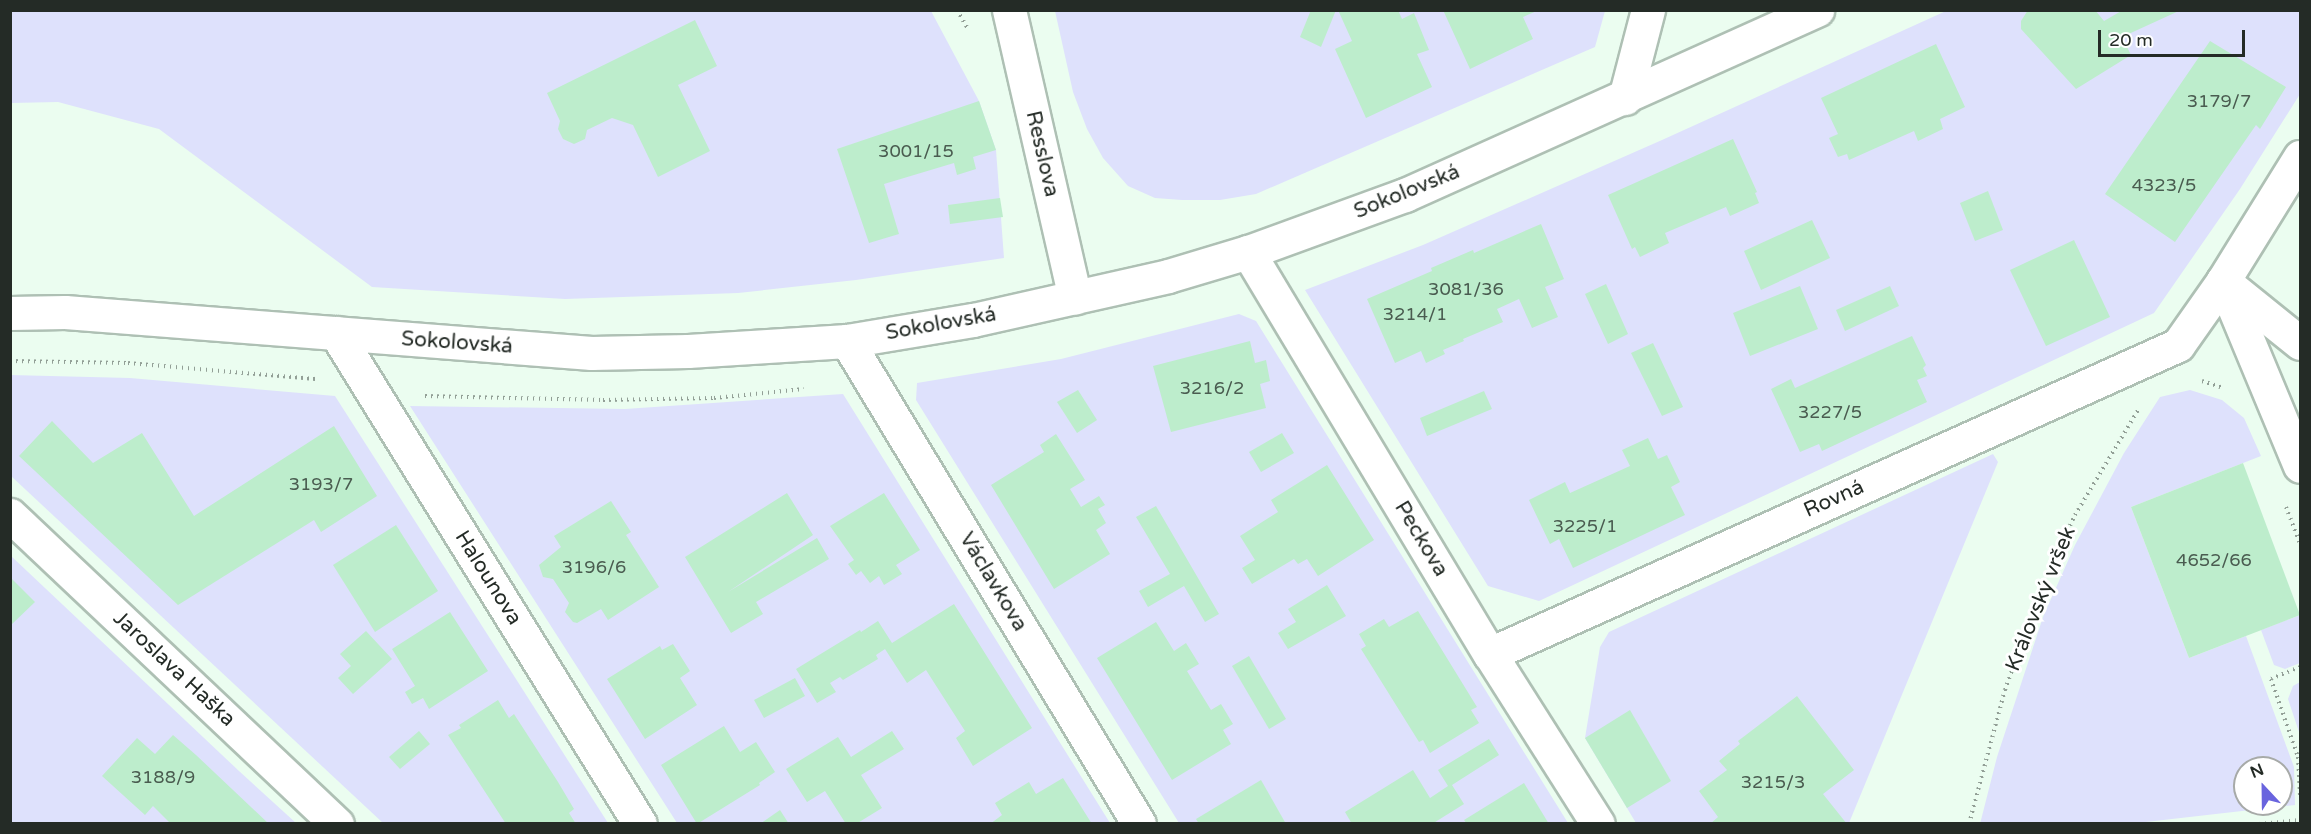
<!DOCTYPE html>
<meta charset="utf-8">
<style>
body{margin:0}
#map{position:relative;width:2311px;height:834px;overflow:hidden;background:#ebfdf0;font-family:"Varela Round",sans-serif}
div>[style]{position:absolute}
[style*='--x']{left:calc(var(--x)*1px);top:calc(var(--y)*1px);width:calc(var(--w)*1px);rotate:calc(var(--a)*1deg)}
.green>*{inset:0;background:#dee1fc}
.building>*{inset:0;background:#bdedcc}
.path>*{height:4px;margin-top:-2px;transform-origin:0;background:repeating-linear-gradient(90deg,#929f96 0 1.5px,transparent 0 6px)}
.roads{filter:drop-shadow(2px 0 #aec0b4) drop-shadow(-2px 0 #aec0b4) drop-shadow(0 2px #aec0b4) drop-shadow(0 -2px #aec0b4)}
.minor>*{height:33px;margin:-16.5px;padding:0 16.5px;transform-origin:16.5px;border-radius:16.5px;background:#fff}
span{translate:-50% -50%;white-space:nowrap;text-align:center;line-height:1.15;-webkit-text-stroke:6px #fff;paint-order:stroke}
.number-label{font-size:18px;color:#4a5c50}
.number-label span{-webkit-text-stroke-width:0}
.street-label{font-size:21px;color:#242b26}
.frame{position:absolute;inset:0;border:12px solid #242b26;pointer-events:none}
.north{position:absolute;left:2233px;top:756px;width:60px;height:60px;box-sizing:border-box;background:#fff;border:2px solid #a7aaa8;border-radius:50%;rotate:338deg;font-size:16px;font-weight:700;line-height:24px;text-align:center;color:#242b26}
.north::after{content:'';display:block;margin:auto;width:21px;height:27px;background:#6964de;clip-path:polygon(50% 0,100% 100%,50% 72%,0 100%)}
.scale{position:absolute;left:2098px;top:30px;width:147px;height:27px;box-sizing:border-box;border:3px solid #242b26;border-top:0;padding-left:8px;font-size:18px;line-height:21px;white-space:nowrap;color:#242b26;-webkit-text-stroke:4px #fff;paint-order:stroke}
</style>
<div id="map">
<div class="green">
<div style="clip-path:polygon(10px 11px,931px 11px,979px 101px,996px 150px,1004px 258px,856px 280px,738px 293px,565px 299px,372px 287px,159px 129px,58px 102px,11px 103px)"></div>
<div style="clip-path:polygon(1055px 11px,1605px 11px,1595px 47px,1256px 194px,1220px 200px,1182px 200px,1155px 198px,1128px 186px,1103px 158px,1087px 129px,1073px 92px)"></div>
<div style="clip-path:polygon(1946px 11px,2300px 11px,2300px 94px,2240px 189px,2154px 313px,1539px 601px,1488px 586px,1305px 290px,1423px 245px,1662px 140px)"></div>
<div style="clip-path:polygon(1239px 314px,1256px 321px,1568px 823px,1179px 823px,916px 400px,917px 383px,1061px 359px)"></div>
<div style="clip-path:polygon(10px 375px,130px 378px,335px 396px,608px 823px,383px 823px,11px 476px)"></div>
<div style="clip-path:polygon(evenodd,2190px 390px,2222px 400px,2244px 418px,2261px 456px,2131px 507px,2189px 658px,2246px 636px,2294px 767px,2295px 805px,2137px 823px,1980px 824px,1997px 757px,2043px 617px,2075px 545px,2124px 453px,2160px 397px,2190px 390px,2245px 768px,2281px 768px,2281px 804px,2245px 804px,2245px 768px)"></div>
<div style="clip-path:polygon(843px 394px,1110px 823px,677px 823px,410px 406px,625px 409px)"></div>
<div style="clip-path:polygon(1993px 454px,1998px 462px,1849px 823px,1636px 823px,1585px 738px,1600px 647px,1609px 632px)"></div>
<div style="clip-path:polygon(10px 555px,239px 771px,296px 823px,11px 823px)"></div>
<div style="clip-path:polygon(2300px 615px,2300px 663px,2285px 669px,2274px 665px,2261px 630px)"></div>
<div style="clip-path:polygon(2300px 682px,2300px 735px,2288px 699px,2293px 686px)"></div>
</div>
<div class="building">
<div style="clip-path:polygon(1311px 10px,1336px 10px,1321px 47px,1300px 37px)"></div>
<div style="clip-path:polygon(1338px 10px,1398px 10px,1402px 19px,1414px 13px,1429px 50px,1417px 54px,1432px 87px,1366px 118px,1335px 49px,1352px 41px)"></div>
<div style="clip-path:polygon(1443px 10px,1539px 10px,1523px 17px,1533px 39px,1470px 69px)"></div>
<div style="clip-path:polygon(2028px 10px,2095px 10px,2104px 21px,2123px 10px,2181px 10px,2122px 37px,2131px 55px,2076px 89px,2021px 29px,2021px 21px)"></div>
<div style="clip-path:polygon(695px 20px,717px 66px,678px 85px,710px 151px,658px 177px,633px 125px,612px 118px,587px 130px,585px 139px,574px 144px,563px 139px,558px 129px,560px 121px,547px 93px)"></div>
<div style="clip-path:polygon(2210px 41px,2286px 87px,2260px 129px,2256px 125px,2175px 242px,2105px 194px)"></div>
<div style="clip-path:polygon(1936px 44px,1965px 107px,1940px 119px,1943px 129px,1918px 141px,1914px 131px,1849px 160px,1847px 154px,1838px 157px,1829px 138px,1838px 134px,1821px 98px)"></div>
<div style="clip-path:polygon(979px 101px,996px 150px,973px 157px,976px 169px,957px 175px,954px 163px,884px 184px,899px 234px,869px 243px,837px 149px)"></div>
<div style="clip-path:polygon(1733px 139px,1757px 192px,1755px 193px,1759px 203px,1730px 216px,1726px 207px,1665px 233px,1669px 243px,1640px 257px,1635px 247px,1632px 249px,1608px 195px)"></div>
<div style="clip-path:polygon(1988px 191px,2003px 230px,1975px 241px,1960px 203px)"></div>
<div style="clip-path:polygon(1000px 198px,1003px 217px,950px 224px,948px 205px)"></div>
<div style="clip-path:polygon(1812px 220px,1830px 258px,1761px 290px,1744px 251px)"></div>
<div style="clip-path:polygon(1541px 224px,1564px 279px,1545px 287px,1558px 317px,1532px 328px,1519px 299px,1497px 309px,1503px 322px,1463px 339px,1464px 341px,1443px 350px,1445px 354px,1426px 363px,1421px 351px,1395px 363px,1367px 299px,1432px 271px,1431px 268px,1473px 250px,1474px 253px)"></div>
<div style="clip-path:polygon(2074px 240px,2110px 317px,2046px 346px,2010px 270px)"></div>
<div style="clip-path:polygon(1606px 284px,1628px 334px,1608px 344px,1585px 294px)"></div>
<div style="clip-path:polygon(1800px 286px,1818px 329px,1750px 356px,1733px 313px)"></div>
<div style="clip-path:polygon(1890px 286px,1899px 306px,1845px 331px,1836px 310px)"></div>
<div style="clip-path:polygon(1912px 336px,1926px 365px,1923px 368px,1927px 376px,1917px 380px,1927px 402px,1822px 451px,1819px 444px,1800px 452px,1771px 389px,1791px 379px,1795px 388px)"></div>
<div style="clip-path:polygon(1250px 341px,1255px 363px,1266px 360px,1270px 381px,1260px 384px,1266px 408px,1171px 432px,1153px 366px)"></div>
<div style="clip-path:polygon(1653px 343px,1683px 407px,1662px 416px,1631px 353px)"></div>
<div style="clip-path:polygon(1078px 390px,1097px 420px,1077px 433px,1057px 402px)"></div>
<div style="clip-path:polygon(1484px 391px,1492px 409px,1427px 436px,1420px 418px)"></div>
<div style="clip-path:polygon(52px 421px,93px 463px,142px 433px,194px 516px,334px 426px,377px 496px,321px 532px,314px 520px,178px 605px,19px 456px)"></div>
<div style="clip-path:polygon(1282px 433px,1294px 453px,1261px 472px,1249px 452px)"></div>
<div style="clip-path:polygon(1056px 434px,1085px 480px,1070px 489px,1081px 507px,1099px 496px,1105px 505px,1098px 509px,1106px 523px,1096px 530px,1110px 554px,1054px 589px,991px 485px,1044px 452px,1040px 445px)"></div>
<div style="clip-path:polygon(1648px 438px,1658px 459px,1667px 455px,1680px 482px,1671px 487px,1685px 515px,1573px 568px,1559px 539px,1550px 544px,1529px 500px,1565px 482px,1570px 493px,1630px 466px,1622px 450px)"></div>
<div style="clip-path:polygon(2243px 463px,2300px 615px,2189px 658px,2131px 507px)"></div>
<div style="clip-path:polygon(1327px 465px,1374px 540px,1318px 576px,1307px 559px,1298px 564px,1294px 559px,1252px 584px,1242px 568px,1255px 560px,1240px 536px,1278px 512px,1271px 500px)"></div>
<div style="clip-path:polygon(787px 493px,813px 535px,728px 592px,817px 538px,829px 559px,756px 602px,763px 614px,731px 633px,685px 557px)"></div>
<div style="clip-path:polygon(884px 493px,920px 550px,896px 565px,902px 574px,884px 585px,879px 576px,870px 583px,861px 571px,856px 575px,848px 564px,854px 560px,830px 526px)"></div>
<div style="clip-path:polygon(611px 501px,631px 532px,626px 535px,659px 587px,608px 620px,601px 609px,577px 623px,573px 622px,565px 612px,569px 603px,553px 579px,543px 577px,539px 565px,561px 547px,554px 536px)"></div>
<div style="clip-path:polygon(1156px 506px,1219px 614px,1205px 622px,1184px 586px,1148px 607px,1139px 591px,1170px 574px,1136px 517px)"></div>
<div style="clip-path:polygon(396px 525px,438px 591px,375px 632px,333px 565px)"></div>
<div style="clip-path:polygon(10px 577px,35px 602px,10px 626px)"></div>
<div style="clip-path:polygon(1327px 585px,1346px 616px,1288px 649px,1278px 633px,1296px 622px,1288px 609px)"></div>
<div style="clip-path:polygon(954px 604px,1032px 728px,973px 766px,956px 738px,965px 731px,926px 670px,907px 683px,885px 649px,876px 655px,878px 659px,843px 680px,840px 677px,830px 683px,836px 692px,817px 703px,796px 669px,860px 630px,861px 632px,878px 621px,892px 643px)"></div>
<div style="clip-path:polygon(1418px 611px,1477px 707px,1471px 710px,1479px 723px,1430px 753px,1423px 740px,1419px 742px,1361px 649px,1366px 646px,1359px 634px,1384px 619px,1389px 627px)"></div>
<div style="clip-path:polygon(450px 612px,488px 671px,429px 709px,423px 698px,412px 704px,405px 692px,415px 686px,392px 649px)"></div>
<div style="clip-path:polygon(1156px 622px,1174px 651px,1186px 643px,1199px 664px,1187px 671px,1211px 710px,1221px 704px,1233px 724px,1223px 730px,1231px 744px,1172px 780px,1097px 658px)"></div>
<div style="clip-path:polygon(366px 631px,392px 659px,353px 694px,338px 678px,351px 666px,340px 654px)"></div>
<div style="clip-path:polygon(673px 644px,690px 671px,680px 678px,697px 705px,645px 739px,607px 679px,660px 646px,662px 650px)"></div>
<div style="clip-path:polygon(1249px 656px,1286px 719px,1269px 729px,1232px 666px)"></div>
<div style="clip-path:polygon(795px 678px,805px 696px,764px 718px,754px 700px)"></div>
<div style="clip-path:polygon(1797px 696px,1854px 770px,1823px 794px,1847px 824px,1710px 824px,1718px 817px,1699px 791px,1727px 770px,1719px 761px,1740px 744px,1738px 741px)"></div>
<div style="clip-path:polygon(498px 700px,509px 718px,514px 714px,558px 782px,574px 809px,569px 813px,576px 824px,506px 824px,448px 735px,461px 728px,459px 725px)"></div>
<div style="clip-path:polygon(1630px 710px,1671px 781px,1627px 808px,1585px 738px)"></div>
<div style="clip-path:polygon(724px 726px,740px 752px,756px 742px,775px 772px,759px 783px,760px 785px,697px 824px,661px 765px)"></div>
<div style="clip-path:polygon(419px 731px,430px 744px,400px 769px,389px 757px)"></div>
<div style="clip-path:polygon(892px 731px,904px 749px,861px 775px,882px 808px,856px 824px,846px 824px,825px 791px,807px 802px,786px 769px,838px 737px,851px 757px)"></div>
<div style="clip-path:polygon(173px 735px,196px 755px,269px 824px,171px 824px,153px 806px,145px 815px,102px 776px,137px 738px,155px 754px)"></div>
<div style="clip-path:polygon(1489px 739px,1499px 755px,1452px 785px,1464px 804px,1432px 824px,1352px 824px,1345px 812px,1413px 770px,1430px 798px,1448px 786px,1438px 770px)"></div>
<div style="clip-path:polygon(1063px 778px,1092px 824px,990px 824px,1002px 815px,995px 803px,1029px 782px,1036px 794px)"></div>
<div style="clip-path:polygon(1261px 780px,1286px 824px,1199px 824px,1196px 819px)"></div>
<div style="clip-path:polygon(1524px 783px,1549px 824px,1467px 824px,1464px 820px)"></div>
<div style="clip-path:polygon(780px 810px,789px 824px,760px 824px)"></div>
</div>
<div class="path">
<div style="--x:957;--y:10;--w:20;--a:60"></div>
<div style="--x:10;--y:361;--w:118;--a:1"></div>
<div style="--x:128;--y:363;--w:188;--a:4.9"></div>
<div style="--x:2202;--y:381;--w:20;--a:18"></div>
<div style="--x:425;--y:396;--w:178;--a:1.3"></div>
<div style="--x:603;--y:400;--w:111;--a:-1"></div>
<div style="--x:714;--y:398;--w:90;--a:-5.7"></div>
<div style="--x:2286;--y:507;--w:39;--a:69"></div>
<div style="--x:2300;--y:667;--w:31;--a:158"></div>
<div style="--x:2271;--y:679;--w:83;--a:70.9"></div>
<div style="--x:2298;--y:757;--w:39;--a:87"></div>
<div style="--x:1969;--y:824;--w:139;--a:-75"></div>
<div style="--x:2005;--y:690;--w:105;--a:-70.5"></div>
<div style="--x:2040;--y:591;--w:84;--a:-65.3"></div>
<div style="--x:2075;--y:515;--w:122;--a:-59"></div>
<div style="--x:2259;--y:824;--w:41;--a:-5.6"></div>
</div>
<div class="roads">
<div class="minor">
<div style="--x:1009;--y:10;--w:295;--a:77.1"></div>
<div style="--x:1625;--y:98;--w:91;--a:-75.4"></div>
<div style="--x:1248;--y:252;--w:469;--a:59"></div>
<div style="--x:1490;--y:654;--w:201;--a:57.6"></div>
<div style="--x:10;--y:313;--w:55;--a:-1"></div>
<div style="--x:65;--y:312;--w:528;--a:4.46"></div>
<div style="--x:591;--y:353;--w:97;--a:-1.2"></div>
<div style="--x:688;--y:351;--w:159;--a:-3.6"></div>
<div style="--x:847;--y:341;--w:128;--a:-9.5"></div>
<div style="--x:973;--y:320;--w:200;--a:-12.7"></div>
<div style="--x:1168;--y:276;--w:84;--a:-16.7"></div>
<div style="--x:1248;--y:252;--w:167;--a:-20"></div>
<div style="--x:1405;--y:195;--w:452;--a:-24.2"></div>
<div style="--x:336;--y:333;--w:577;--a:58.24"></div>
<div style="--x:847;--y:341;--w:564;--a:58.84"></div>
<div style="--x:2300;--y:343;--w:99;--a:-141.2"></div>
<div style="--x:2223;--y:281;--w:200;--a:67.4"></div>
<div style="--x:10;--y:515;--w:450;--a:43.4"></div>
<div style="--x:1490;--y:654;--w:754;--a:-24.19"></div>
<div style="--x:2178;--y:345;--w:78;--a:-54.9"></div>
<div style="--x:2223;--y:281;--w:146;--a:-58.2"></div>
</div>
</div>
<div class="number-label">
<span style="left:2219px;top:101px">3179/7</span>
<span style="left:916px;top:151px">3001/15</span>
<span style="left:2164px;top:185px">4323/5</span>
<span style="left:1466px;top:289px">3081/36</span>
<span style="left:1415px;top:314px">3214/1</span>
<span style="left:1212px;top:388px">3216/2</span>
<span style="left:1830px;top:412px">3227/5</span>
<span style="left:321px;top:484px">3193/7</span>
<span style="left:1585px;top:526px">3225/1</span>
<span style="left:2214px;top:560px">4652/66</span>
<span style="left:594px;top:567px">3196/6</span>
<span style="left:163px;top:777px">3188/9</span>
<span style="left:1773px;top:782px">3215/3</span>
</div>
<div class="street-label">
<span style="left:1042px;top:154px;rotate:77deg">Resslova</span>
<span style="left:1407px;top:192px;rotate:-22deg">Sokolovská</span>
<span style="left:941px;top:324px;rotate:-10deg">Sokolovská</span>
<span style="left:457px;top:343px;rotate:4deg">Sokolovská</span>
<span style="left:1834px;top:499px;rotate:-24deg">Rovná</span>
<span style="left:1421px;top:539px;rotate:59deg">Peckova</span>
<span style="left:488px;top:578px;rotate:58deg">Halounova</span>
<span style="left:993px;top:582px;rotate:59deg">Václavkova</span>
<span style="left:2041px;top:599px;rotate:-68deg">Královský vršek</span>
<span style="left:174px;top:669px;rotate:43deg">Jaroslava Haška</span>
</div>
<div class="frame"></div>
<div class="north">N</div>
<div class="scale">20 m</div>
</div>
